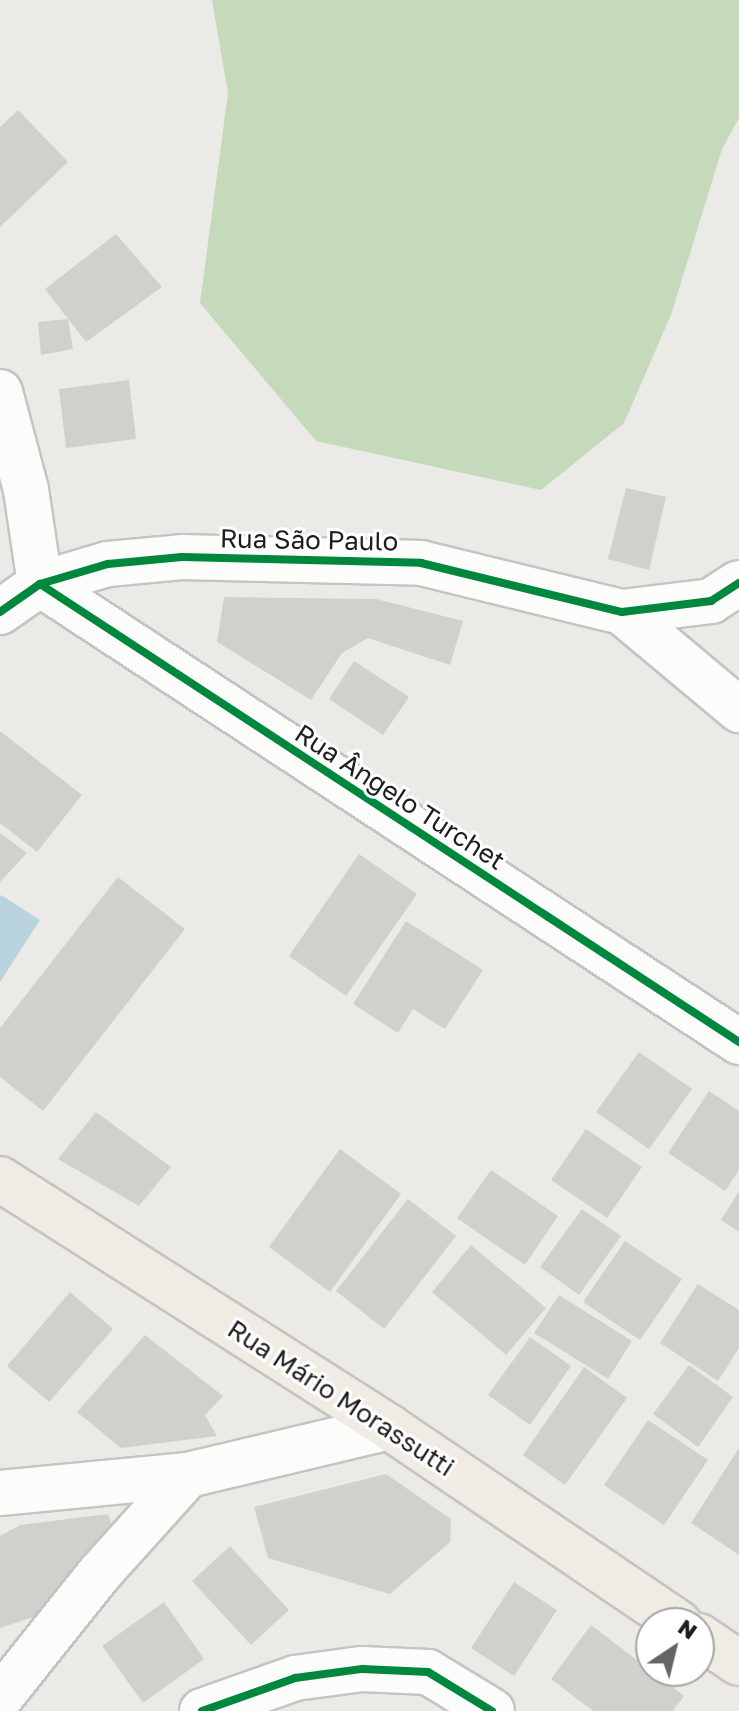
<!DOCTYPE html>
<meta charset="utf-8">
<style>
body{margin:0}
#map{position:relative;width:739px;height:1711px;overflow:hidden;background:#ebeae6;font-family:"Golos Text",sans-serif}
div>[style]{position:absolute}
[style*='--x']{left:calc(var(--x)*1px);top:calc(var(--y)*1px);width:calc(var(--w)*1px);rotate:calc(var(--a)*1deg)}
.forest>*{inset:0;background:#c4dabb}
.water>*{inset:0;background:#b9d4de}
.building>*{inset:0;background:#d2d0cc}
.roads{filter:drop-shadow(2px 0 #c4c4c2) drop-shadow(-2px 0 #c4c4c2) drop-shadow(0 2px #c4c4c2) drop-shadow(0 -2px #c4c4c2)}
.minor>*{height:44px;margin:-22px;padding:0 22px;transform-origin:22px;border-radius:22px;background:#fcfcfb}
.major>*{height:44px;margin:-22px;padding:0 22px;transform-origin:22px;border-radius:22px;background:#f0ece3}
.cycleway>*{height:8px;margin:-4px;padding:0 4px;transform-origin:4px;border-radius:4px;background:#00873e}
span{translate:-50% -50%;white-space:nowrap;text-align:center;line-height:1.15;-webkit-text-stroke:6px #fff;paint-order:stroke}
.street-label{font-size:26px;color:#1d1d1d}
.north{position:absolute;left:635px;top:1607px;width:80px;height:80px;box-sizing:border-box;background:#fff;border:2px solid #a5a5a5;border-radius:50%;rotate:35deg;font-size:22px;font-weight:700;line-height:32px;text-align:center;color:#1d1d1d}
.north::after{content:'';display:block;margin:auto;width:28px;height:36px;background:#656563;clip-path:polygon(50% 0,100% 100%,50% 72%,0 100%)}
</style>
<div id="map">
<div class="forest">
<div style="clip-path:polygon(212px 0,739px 0,739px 118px,722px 149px,671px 315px,624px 423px,541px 490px,316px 441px,200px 303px,228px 93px)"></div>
</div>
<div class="water">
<div style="clip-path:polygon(1px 895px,40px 920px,0 982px,0 897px)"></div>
</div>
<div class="building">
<div style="clip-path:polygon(18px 110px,68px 162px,0 227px,0 127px)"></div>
<div style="clip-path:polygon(116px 234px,162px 287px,86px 342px,45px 289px)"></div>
<div style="clip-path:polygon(68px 319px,73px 349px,41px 355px,38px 322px)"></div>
<div style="clip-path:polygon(129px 380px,136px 439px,66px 448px,59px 389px)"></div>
<div style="clip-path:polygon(626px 488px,666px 497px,649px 570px,608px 559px)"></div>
<div style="clip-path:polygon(224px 597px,376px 599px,463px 621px,450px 665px,368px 638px,342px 653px,311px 700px,217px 642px)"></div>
<div style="clip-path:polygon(354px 661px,409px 697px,383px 735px,329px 699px)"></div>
<div style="clip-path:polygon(0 731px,82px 795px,37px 852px,0 823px)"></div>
<div style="clip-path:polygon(0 833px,27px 853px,0 882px)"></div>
<div style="clip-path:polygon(359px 854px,417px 894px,346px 996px,289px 956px)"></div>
<div style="clip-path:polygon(118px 877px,185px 929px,43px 1111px,0 1077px,0 1028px)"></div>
<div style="clip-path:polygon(406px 921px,483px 970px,445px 1029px,413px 1009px,398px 1033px,353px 1004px)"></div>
<div style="clip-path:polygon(639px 1052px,692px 1089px,649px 1149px,596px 1112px)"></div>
<div style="clip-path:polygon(709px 1091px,739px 1111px,739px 1170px,725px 1191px,668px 1153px)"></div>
<div style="clip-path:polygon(96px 1112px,171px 1167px,139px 1206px,58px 1159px)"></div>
<div style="clip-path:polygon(586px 1129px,642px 1167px,607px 1218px,551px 1180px)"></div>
<div style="clip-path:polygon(340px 1149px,401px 1194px,330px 1292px,269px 1247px)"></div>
<div style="clip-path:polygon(491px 1170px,558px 1216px,525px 1265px,457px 1218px)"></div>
<div style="clip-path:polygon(739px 1191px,739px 1232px,721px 1220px)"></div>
<div style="clip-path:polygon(408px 1199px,456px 1236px,384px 1329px,336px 1291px)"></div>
<div style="clip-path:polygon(582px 1209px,621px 1236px,579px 1295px,540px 1267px)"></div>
<div style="clip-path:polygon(625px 1241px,682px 1279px,640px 1340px,583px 1302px)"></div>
<div style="clip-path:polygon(471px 1245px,546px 1308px,506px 1355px,432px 1292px)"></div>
<div style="clip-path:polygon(698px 1284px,739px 1310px,739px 1348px,718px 1381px,660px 1343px)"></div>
<div style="clip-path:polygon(70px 1292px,113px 1329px,49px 1402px,7px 1366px)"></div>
<div style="clip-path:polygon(559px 1295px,632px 1341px,608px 1379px,534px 1333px)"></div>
<div style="clip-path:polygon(145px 1335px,223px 1396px,205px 1415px,217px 1436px,121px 1448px,77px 1412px)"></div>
<div style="clip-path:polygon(530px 1337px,571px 1366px,530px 1425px,488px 1395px)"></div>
<div style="clip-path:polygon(689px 1365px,733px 1397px,698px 1447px,653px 1414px)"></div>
<div style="clip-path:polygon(584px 1367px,627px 1398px,565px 1485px,523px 1455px)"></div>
<div style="clip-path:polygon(648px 1420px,708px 1460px,664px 1525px,604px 1485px)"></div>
<div style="clip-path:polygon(739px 1448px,739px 1555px,691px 1523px)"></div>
<div style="clip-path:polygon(386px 1474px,451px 1519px,450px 1542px,390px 1594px,268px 1558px,254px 1507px)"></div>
<div style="clip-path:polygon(108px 1514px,118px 1542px,43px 1614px,0 1628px,0 1536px,20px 1525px)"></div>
<div style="clip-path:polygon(230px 1546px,289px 1610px,251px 1645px,192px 1581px)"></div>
<div style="clip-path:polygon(514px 1582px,557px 1610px,514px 1676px,471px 1648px)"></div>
<div style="clip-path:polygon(164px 1602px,204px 1659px,143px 1703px,102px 1646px)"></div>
<div style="clip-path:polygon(591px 1625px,684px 1696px,673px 1711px,593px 1711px,551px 1679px)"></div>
</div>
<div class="roads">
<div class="minor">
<div style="--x:0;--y:392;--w:101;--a:75.1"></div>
<div style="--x:26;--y:490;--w:95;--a:81.5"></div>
<div style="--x:40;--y:584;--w:836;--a:33.23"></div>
<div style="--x:0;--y:612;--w:49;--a:-35"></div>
<div style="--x:40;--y:584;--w:71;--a:-16.4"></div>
<div style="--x:108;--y:564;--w:74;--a:-5.4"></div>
<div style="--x:182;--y:557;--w:239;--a:1.4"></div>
<div style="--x:421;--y:563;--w:207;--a:13.7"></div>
<div style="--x:622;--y:612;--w:90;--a:-7"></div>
<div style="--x:711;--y:601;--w:33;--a:-33"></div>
<div style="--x:622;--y:612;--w:153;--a:39.9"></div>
<div style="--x:0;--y:1493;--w:189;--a:-5.5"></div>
<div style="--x:188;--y:1475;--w:207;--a:-13.4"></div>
<div style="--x:0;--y:1698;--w:159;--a:-51.4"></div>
<div style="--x:99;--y:1574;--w:133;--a:-48"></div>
<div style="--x:202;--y:1711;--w:99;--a:-19.5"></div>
<div style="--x:295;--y:1678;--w:68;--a:-7.7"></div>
<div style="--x:362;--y:1669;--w:66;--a:2.6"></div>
<div style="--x:428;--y:1672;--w:75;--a:31.4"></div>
</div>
<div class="major">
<div style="--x:0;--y:1179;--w:461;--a:32.5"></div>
<div style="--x:389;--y:1427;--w:350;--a:34.1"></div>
<div style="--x:699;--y:1636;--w:48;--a:34"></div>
</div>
</div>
<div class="cycleway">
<div style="--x:40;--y:584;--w:836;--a:33.23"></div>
<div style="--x:0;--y:612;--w:49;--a:-35"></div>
<div style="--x:40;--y:584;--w:71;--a:-16.4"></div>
<div style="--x:108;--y:564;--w:74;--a:-5.4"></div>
<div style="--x:182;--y:557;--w:239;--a:1.4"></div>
<div style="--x:421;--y:563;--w:207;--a:13.7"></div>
<div style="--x:622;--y:612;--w:90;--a:-7"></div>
<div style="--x:711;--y:601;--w:33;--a:-33"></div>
<div style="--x:202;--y:1711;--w:99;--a:-19.5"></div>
<div style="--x:295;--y:1678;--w:68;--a:-7.7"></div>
<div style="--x:362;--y:1669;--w:66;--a:2.6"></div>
<div style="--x:428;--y:1672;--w:75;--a:31.4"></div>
</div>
<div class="street-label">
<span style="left:309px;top:540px;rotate:1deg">Rua São Paulo</span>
<span style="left:400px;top:797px;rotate:33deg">Rua Ângelo Turchet</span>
<span style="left:341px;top:1398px;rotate:33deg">Rua Mário Morassutti</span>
</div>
<div class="north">N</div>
</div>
